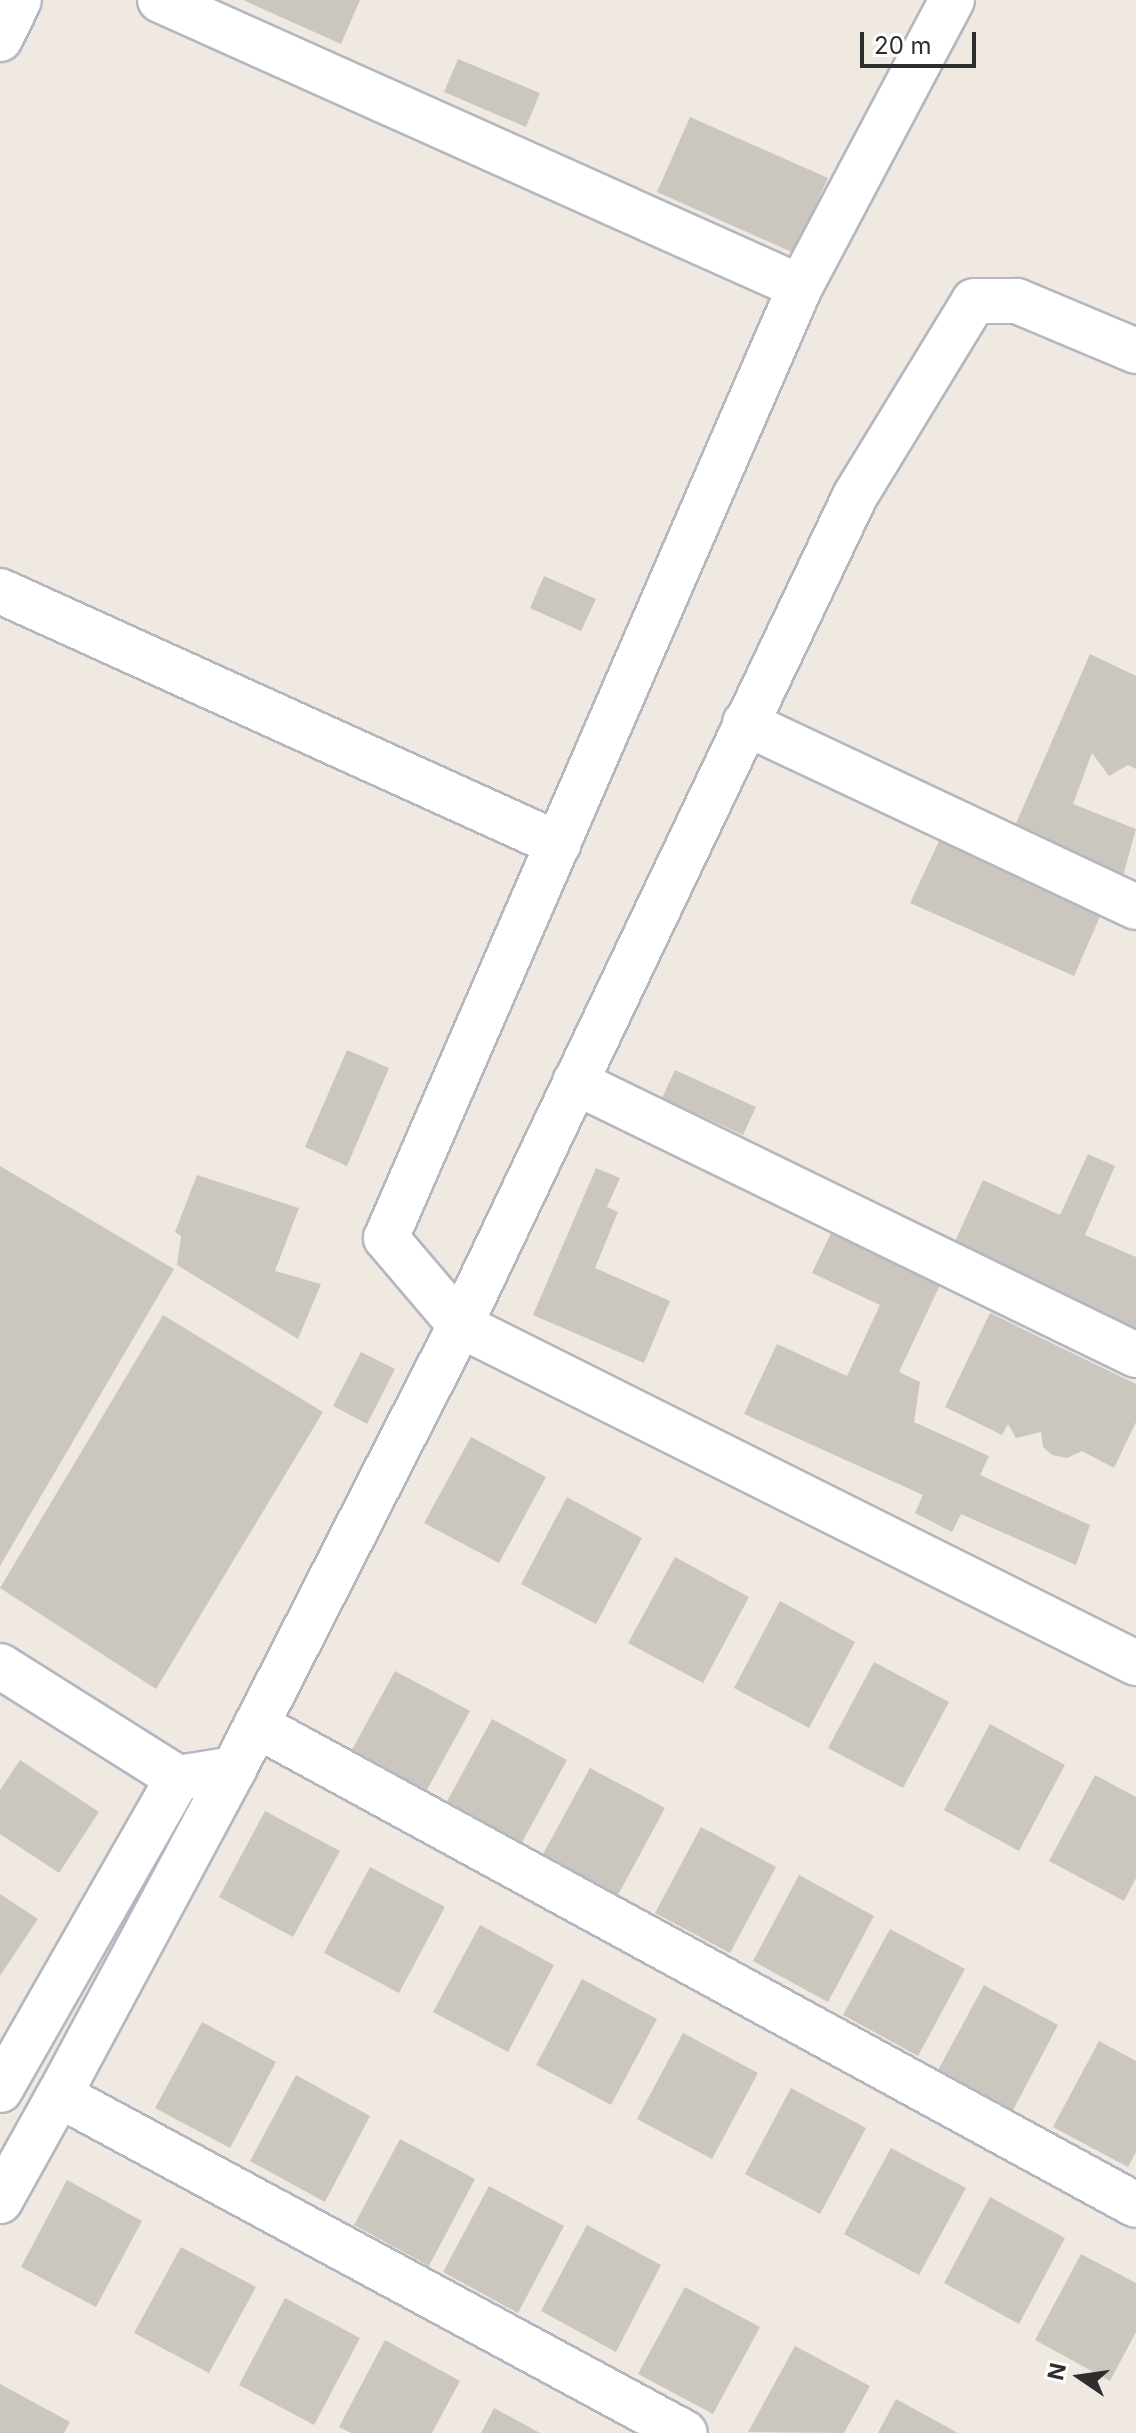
<!DOCTYPE html>
<style>
body{margin:0}
#map{position:relative;width:1136px;height:2433px;overflow:hidden;background:#efe9e1;font-family:Inter,sans-serif}
div>[style]{position:absolute}
[style*='--x']{left:calc(var(--x)*1px);top:calc(var(--y)*1px);width:calc(var(--w)*1px);rotate:calc(var(--a)*1deg)}
.building>*{inset:0;background:#cbc7bf}
.roads{filter:drop-shadow(2px 0 #b4b7c1) drop-shadow(-2px 0 #b4b7c1) drop-shadow(0 2px #b4b7c1) drop-shadow(0 -2px #b4b7c1)}
.street>*{height:44px;margin:-22px;padding:0 22px;transform-origin:22px;border-radius:22px;background:#fff}
span{translate:-50% -50%;white-space:nowrap;text-align:center;line-height:1.15;-webkit-text-stroke:7px #fff;paint-order:stroke}
.north{position:absolute;left:1040px;top:2337px;width:80px;height:80px;-webkit-text-stroke:6px #fff;paint-order:stroke;rotate:283deg;font-size:22px;font-weight:700;line-height:32px;text-align:center;color:#2e2e2e}
.north::after{content:'';display:block;margin:auto;width:28px;height:36px;background:#2e2e2e;clip-path:polygon(50% 0,100% 100%,50% 72%,0 100%)}
.scale{position:absolute;left:860px;top:32px;width:116px;height:36px;box-sizing:border-box;border:4px solid #2e2e2e;border-top:0;padding-left:10px;font-size:24px;line-height:28px;white-space:nowrap;color:#2e2e2e;-webkit-text-stroke:6px #fff;paint-order:stroke}
</style>
<div id="map">
<div class="building">
<div style="clip-path:polygon(243px 0,360px 0,341px 44px)"></div>
<div style="clip-path:polygon(458px 59px,540px 93px,526px 127px,444px 92px)"></div>
<div style="clip-path:polygon(690px 117px,828px 178px,794px 253px,657px 192px)"></div>
<div style="clip-path:polygon(544px 576px,596px 599px,581px 631px,530px 608px)"></div>
<div style="clip-path:polygon(1090px 654px,1136px 676px,1136px 769px,1128px 765px,1109px 776px,1092px 753px,1073px 804px,1136px 829px,1123px 876px,1014px 828px)"></div>
<div style="clip-path:polygon(940px 839px,1102px 912px,1074px 976px,910px 903px)"></div>
<div style="clip-path:polygon(347px 1050px,389px 1068px,347px 1166px,305px 1147px)"></div>
<div style="clip-path:polygon(675px 1070px,756px 1107px,743px 1135px,662px 1098px)"></div>
<div style="clip-path:polygon(1088px 1154px,1115px 1166px,1085px 1235px,1136px 1257px,1136px 1328px,951px 1250px,983px 1180px,1060px 1215px)"></div>
<div style="clip-path:polygon(0 1166px,174px 1269px,0 1566px)"></div>
<div style="clip-path:polygon(596px 1168px,620px 1178px,607px 1207px,618px 1212px,595px 1268px,670px 1301px,644px 1363px,533px 1315px)"></div>
<div style="clip-path:polygon(197px 1175px,299px 1208px,275px 1271px,321px 1284px,298px 1339px,177px 1265px,181px 1236px,175px 1232px)"></div>
<div style="clip-path:polygon(831px 1233px,940px 1285px,899px 1372px,920px 1382px,914px 1422px,989px 1456px,980px 1475px,1090px 1525px,1076px 1565px,961px 1514px,952px 1532px,915px 1513px,923px 1495px,744px 1414px,777px 1344px,847px 1376px,880px 1305px,812px 1273px)"></div>
<div style="clip-path:polygon(990px 1313px,1136px 1384px,1136px 1422px,1114px 1468px,1082px 1451px,1067px 1458px,1052px 1455px,1043px 1447px,1041px 1432px,1016px 1438px,1008px 1424px,1002px 1435px,945px 1407px)"></div>
<div style="clip-path:polygon(163px 1315px,323px 1412px,156px 1689px,0 1588px)"></div>
<div style="clip-path:polygon(361px 1352px,395px 1369px,367px 1424px,333px 1406px)"></div>
<div style="clip-path:polygon(471px 1437px,546px 1477px,499px 1563px,424px 1523px)"></div>
<div style="clip-path:polygon(567px 1497px,642px 1538px,596px 1624px,521px 1584px)"></div>
<div style="clip-path:polygon(675px 1557px,749px 1597px,703px 1683px,628px 1643px)"></div>
<div style="clip-path:polygon(780px 1601px,855px 1642px,809px 1728px,734px 1688px)"></div>
<div style="clip-path:polygon(874px 1662px,949px 1702px,903px 1788px,828px 1748px)"></div>
<div style="clip-path:polygon(395px 1671px,470px 1711px,423px 1797px,348px 1757px)"></div>
<div style="clip-path:polygon(492px 1719px,567px 1760px,520px 1846px,445px 1805px)"></div>
<div style="clip-path:polygon(990px 1724px,1065px 1765px,1019px 1851px,944px 1810px)"></div>
<div style="clip-path:polygon(20px 1760px,99px 1812px,59px 1873px,0 1834px,0 1790px)"></div>
<div style="clip-path:polygon(590px 1768px,665px 1808px,618px 1895px,543px 1854px)"></div>
<div style="clip-path:polygon(1095px 1775px,1136px 1797px,1136px 1878px,1124px 1901px,1049px 1861px)"></div>
<div style="clip-path:polygon(265px 1811px,340px 1851px,293px 1937px,219px 1897px)"></div>
<div style="clip-path:polygon(701px 1827px,776px 1867px,730px 1953px,655px 1913px)"></div>
<div style="clip-path:polygon(370px 1867px,445px 1907px,399px 1993px,324px 1953px)"></div>
<div style="clip-path:polygon(799px 1875px,874px 1916px,828px 2002px,753px 1961px)"></div>
<div style="clip-path:polygon(0 1894px,38px 1919px,0 1976px)"></div>
<div style="clip-path:polygon(480px 1925px,554px 1965px,508px 2052px,433px 2012px)"></div>
<div style="clip-path:polygon(890px 1929px,965px 1969px,918px 2056px,843px 2015px)"></div>
<div style="clip-path:polygon(582px 1979px,657px 2019px,611px 2105px,536px 2065px)"></div>
<div style="clip-path:polygon(984px 1985px,1058px 2025px,1012px 2112px,937px 2072px)"></div>
<div style="clip-path:polygon(202px 2022px,276px 2062px,230px 2148px,155px 2108px)"></div>
<div style="clip-path:polygon(683px 2033px,758px 2073px,712px 2159px,637px 2119px)"></div>
<div style="clip-path:polygon(1099px 2041px,1136px 2061px,1136px 2152px,1128px 2167px,1053px 2127px)"></div>
<div style="clip-path:polygon(296px 2075px,370px 2116px,325px 2202px,250px 2161px)"></div>
<div style="clip-path:polygon(791px 2088px,866px 2128px,820px 2214px,745px 2174px)"></div>
<div style="clip-path:polygon(400px 2139px,475px 2179px,429px 2266px,354px 2225px)"></div>
<div style="clip-path:polygon(891px 2148px,966px 2188px,919px 2275px,844px 2234px)"></div>
<div style="clip-path:polygon(67px 2180px,142px 2221px,96px 2307px,21px 2267px)"></div>
<div style="clip-path:polygon(489px 2186px,564px 2226px,518px 2313px,443px 2272px)"></div>
<div style="clip-path:polygon(990px 2197px,1065px 2238px,1019px 2324px,944px 2283px)"></div>
<div style="clip-path:polygon(587px 2225px,661px 2265px,616px 2352px,541px 2311px)"></div>
<div style="clip-path:polygon(181px 2247px,256px 2287px,209px 2373px,134px 2333px)"></div>
<div style="clip-path:polygon(1081px 2254px,1136px 2283px,1136px 2332px,1110px 2381px,1035px 2340px)"></div>
<div style="clip-path:polygon(685px 2287px,760px 2327px,713px 2414px,638px 2374px)"></div>
<div style="clip-path:polygon(285px 2298px,360px 2338px,314px 2425px,239px 2385px)"></div>
<div style="clip-path:polygon(385px 2340px,460px 2381px,432px 2433px,351px 2433px,339px 2427px)"></div>
<div style="clip-path:polygon(795px 2346px,870px 2386px,844px 2433px,748px 2432px)"></div>
<div style="clip-path:polygon(0 2384px,70px 2422px,64px 2433px,0 2433px)"></div>
<div style="clip-path:polygon(896px 2399px,958px 2433px,878px 2433px)"></div>
<div style="clip-path:polygon(494px 2408px,540px 2433px,481px 2433px)"></div>
</div>
<div class="roads">
<div class="street">
<div style="--x:160;--y:0;--w:701;--a:24.15"></div>
<div style="--x:952;--y:0;--w:325;--a:117.9"></div>
<div style="--x:800;--y:287;--w:1037;--a:113.52"></div>
<div style="--x:386;--y:1238;--w:114;--a:49.6"></div>
<div style="--x:460;--y:1325;--w:756;--a:26.57"></div>
<div style="--x:0;--y:39;--w:43;--a:-64"></div>
<div style="--x:0;--y:591;--w:613;--a:24.39"></div>
<div style="--x:745;--y:723;--w:432;--a:25.2"></div>
<div style="--x:575;--y:1082;--w:624;--a:25.95"></div>
<div style="--x:0;--y:1666;--w:210;--a:32.2"></div>
<div style="--x:256;--y:1725;--w:1002;--a:28.61"></div>
<div style="--x:234;--y:1769;--w:370;--a:118.2"></div>
<div style="--x:59;--y:2095;--w:711;--a:28.37"></div>
<div style="--x:0;--y:2090;--w:359;--a:-60.3"></div>
<div style="--x:178;--y:1778;--w:57;--a:-9.1"></div>
<div style="--x:234;--y:1769;--w:498;--a:-63"></div>
<div style="--x:460;--y:1325;--w:918;--a:-64.52"></div>
<div style="--x:855;--y:496;--w:228;--a:-58.6"></div>
<div style="--x:974;--y:301;--w:43;--a:0"></div>
<div style="--x:1017;--y:301;--w:129;--a:22.8"></div>
<div style="--x:0;--y:2201;--w:121;--a:-60.9"></div>
</div>
</div>
<div class="north">N</div>
<div class="scale">20 m</div>
</div>
